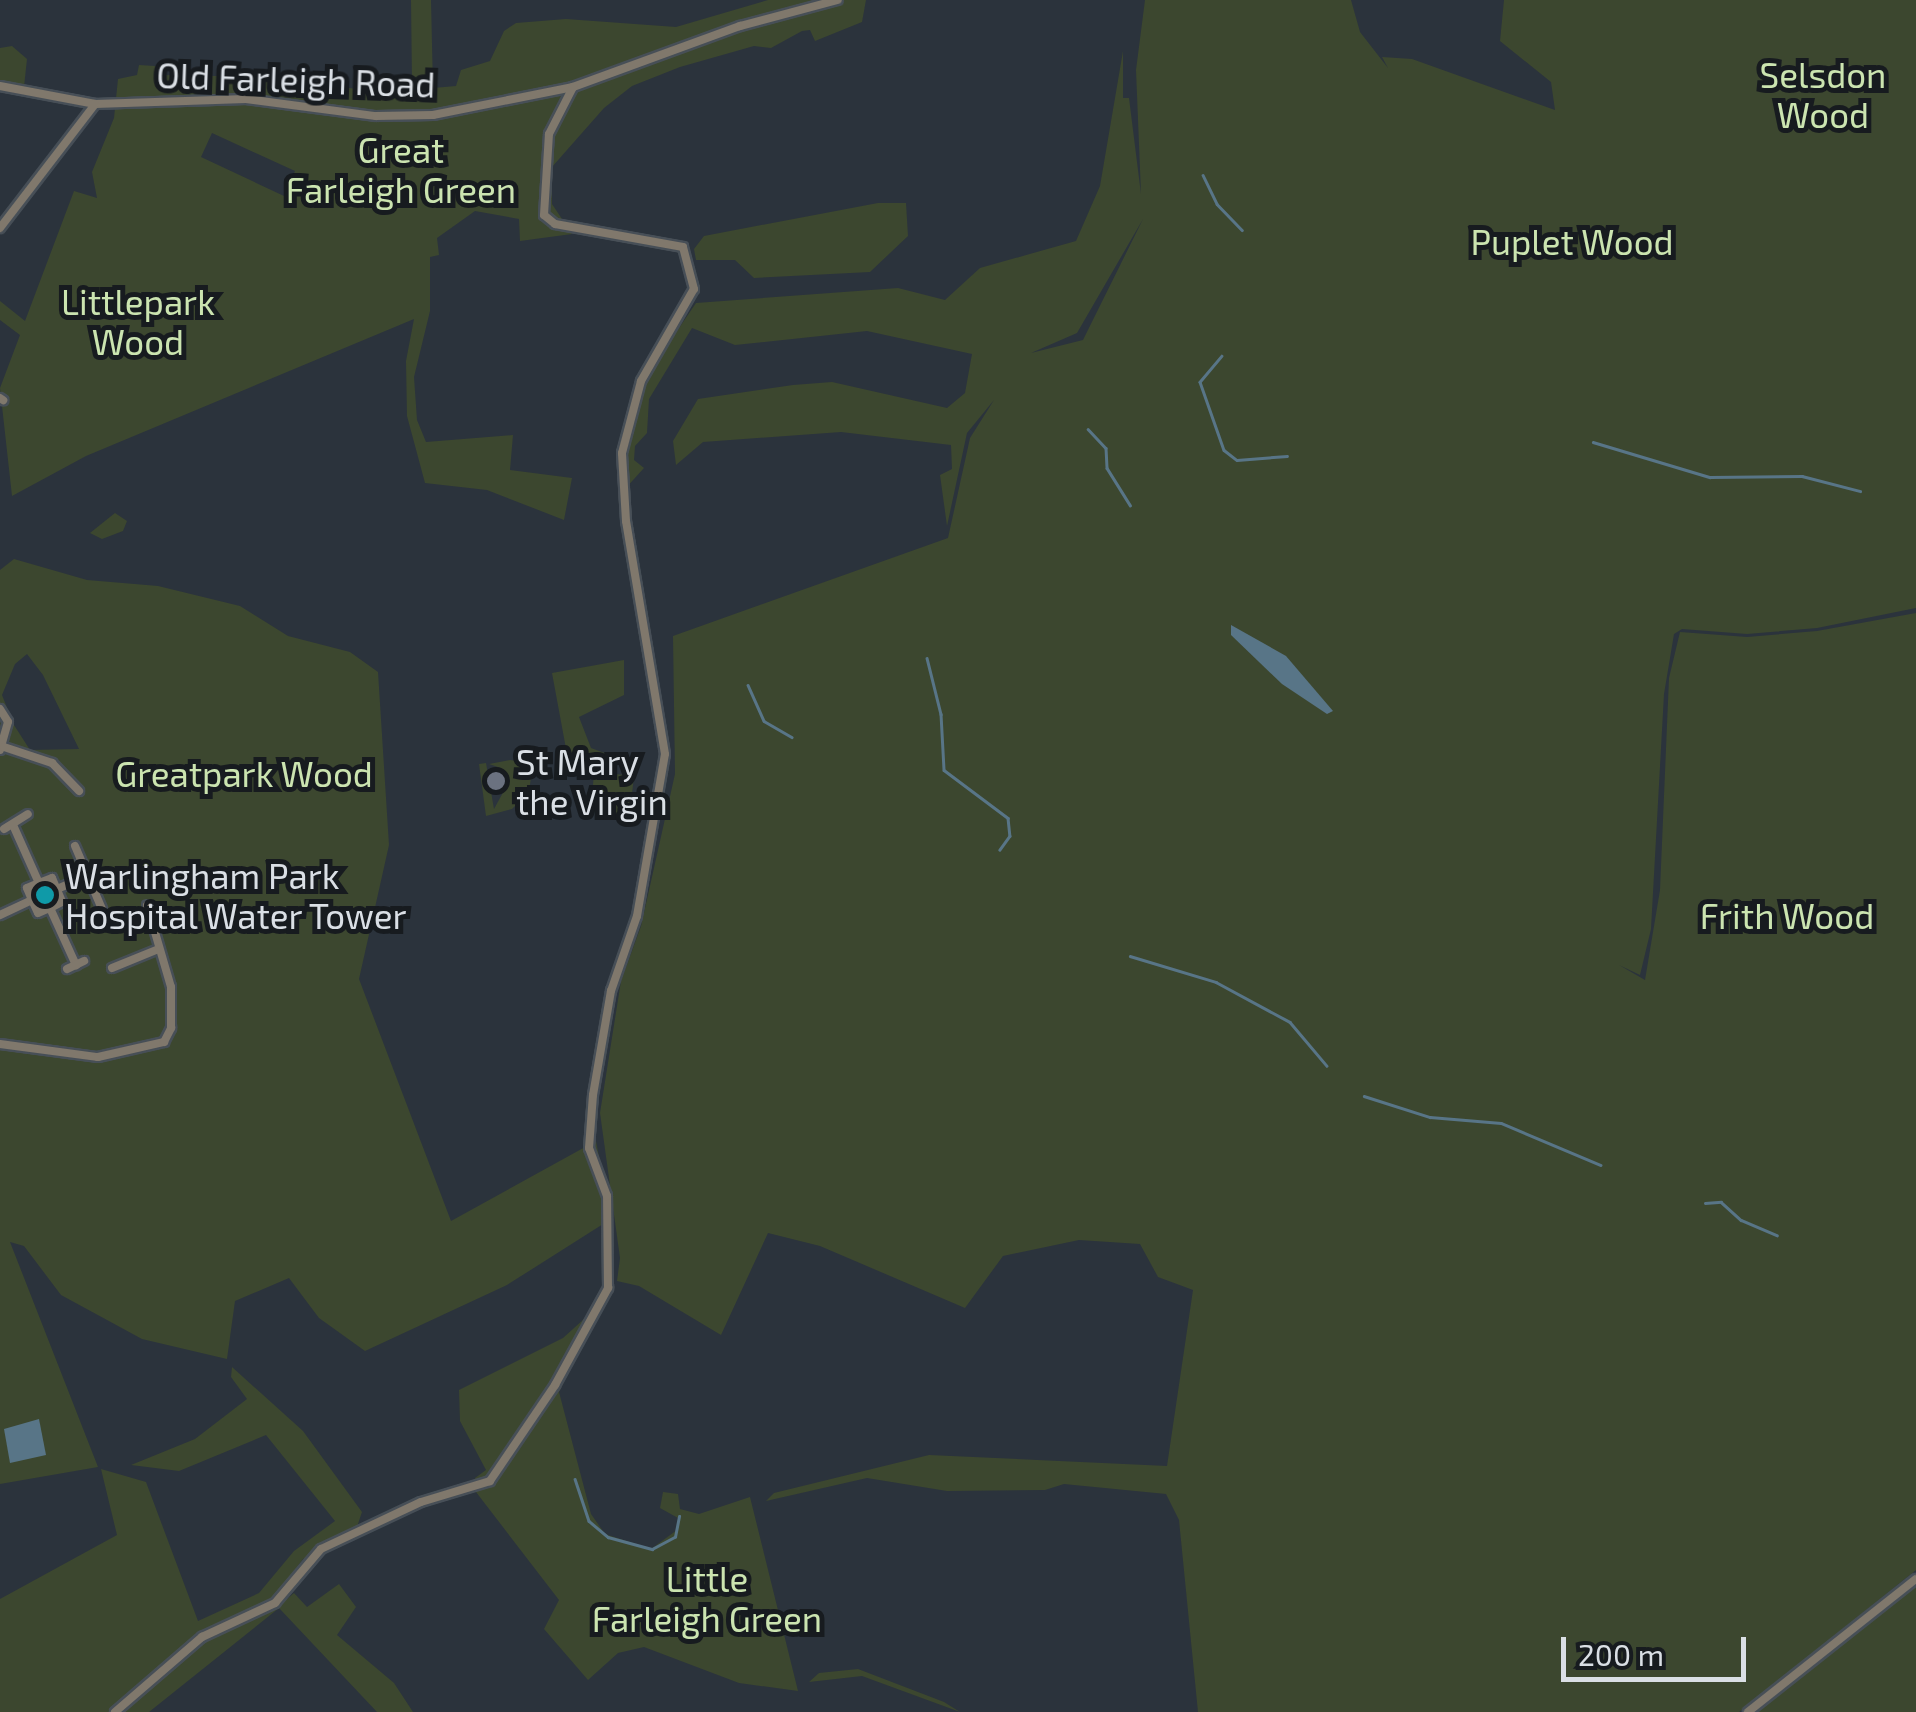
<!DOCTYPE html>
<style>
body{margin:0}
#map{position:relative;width:1916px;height:1712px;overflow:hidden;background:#2b333c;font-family:"Exo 2",sans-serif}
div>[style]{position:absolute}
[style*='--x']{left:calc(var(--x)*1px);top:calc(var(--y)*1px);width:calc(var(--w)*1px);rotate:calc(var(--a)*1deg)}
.green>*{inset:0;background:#3c472f}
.water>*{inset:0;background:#587587}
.stream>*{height:2.5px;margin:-1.25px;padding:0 1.25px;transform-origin:1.25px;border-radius:1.25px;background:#587587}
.roads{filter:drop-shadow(2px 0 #474f57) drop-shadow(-2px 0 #474f57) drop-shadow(0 2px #474f57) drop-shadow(0 -2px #474f57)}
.minor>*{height:8px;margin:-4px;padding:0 4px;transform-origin:4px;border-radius:4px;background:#80786c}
.dots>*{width:28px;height:28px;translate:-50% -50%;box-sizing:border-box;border:5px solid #171b1f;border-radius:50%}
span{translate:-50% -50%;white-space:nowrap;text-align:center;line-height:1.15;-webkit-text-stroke:10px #171b1f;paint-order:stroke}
.park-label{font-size:35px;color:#cbe4b0}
.street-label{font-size:35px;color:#dadfe5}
.poi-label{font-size:35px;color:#dadfe5}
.left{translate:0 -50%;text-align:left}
.scale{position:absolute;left:1561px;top:1637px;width:185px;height:45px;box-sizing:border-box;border:5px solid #dadfe5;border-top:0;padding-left:12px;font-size:30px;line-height:35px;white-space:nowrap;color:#dadfe5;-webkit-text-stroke:8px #171b1f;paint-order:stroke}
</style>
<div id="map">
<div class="green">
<div style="clip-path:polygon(evenodd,411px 0,431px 0,433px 88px,456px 86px,461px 70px,490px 61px,504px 31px,516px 23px,566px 19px,676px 27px,768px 0,866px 0,862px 22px,815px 41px,810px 30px,802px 31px,771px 48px,754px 46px,680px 67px,632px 86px,604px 108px,552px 167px,552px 204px,572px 234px,520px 241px,519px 219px,475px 211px,437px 238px,439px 255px,430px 257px,430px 311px,414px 377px,417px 420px,426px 442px,513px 435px,510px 470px,572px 478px,564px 520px,487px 490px,425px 483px,407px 416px,406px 361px,414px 319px,86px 456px,12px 496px,0 388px,20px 335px,0 320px,0 301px,25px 321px,74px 191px,97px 198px,92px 172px,114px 118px,118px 79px,137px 75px,139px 65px,155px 66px,161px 75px,267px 77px,402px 95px,428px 88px,412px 84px,411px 0,212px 133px,295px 171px,284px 196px,201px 157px,212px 133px)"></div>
<div style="clip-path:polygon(evenodd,1145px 0,1351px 0,1360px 32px,1388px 68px,1382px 57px,1412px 59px,1555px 110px,1551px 82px,1500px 41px,1504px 0,1916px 0,1916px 608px,1817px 628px,1747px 634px,1682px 629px,1674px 634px,1664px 694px,1651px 929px,1640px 975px,1619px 965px,1645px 980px,1660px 890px,1669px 678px,1680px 632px,1747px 637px,1817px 631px,1916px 613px,1916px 1570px,1739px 1712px,1198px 1712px,1179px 1520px,1166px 1494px,1064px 1484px,1045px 1490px,947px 1491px,867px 1478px,766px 1501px,774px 1493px,929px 1455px,1167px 1466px,1193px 1290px,1158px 1277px,1140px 1244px,1079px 1240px,1003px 1256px,965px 1308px,820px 1246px,768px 1233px,721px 1335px,639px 1286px,617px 1281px,620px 1258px,600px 1113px,621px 981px,641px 926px,675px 774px,673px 636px,948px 538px,970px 438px,994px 400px,967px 433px,947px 526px,940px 475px,952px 469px,951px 445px,841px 432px,703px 442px,676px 465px,673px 441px,698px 399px,793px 385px,832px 382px,947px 408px,965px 393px,972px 354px,867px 331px,735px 345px,692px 328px,649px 399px,647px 433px,635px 446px,634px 460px,644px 468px,624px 490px,625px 456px,645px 378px,696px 303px,898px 288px,945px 300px,980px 268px,1076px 241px,1100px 186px,1123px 51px,1123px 98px,1129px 98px,1141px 194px,1136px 70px,1145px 0,1143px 219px,1083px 340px,1031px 353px,1077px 333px,1143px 219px)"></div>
<div style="clip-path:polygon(12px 46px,27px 59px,24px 87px,0 82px,0 48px)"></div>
<div style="clip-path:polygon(878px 203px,906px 203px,908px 236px,870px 272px,754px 278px,735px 260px,696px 260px,694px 249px,704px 236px)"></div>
<div style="clip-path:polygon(115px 513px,127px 521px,123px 531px,102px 539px,90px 533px)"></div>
<div style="clip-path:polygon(evenodd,14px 559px,87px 580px,158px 586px,240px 606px,288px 636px,350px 652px,378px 672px,389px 845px,359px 979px,451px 1221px,596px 1141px,611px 1219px,507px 1285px,365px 1351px,319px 1318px,289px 1278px,235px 1301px,227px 1359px,142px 1339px,61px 1295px,24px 1246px,10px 1242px,98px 1467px,0 1484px,0 570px,14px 559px,27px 654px,43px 675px,79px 749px,30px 750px,14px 725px,2px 695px,15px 664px,27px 654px)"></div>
<div style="clip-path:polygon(624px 660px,624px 695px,579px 717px,591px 748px,610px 755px,567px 754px,552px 673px)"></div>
<div style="clip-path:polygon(510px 760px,533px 763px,529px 792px,512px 809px,486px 816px,479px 764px,486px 763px,494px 809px,506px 787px,501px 768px,489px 764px)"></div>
<div style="clip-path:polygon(594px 772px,634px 776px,629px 821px,591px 811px)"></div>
<div style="clip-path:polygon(584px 1319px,591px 1324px,559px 1392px,591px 1514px,605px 1534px,651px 1549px,677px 1530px,678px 1518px,660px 1508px,663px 1492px,678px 1494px,680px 1509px,699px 1514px,750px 1497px,798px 1691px,739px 1683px,644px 1647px,618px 1653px,588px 1680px,544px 1629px,559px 1600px,476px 1492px,475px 1478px,486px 1470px,460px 1421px,459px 1390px,563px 1338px)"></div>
<div style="clip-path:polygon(232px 1367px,303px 1431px,362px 1512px,357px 1527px,303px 1559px,279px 1591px,287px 1599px,294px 1593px,307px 1607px,339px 1584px,356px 1607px,337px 1635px,394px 1683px,413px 1712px,377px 1712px,279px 1608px,149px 1712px,0 1712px,0 1599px,117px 1535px,101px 1469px,146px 1482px,198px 1621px,259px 1593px,294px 1551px,335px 1521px,266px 1435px,179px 1471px,131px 1465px,195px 1439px,247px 1399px,231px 1377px)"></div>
<div style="clip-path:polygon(1916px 1584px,1916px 1712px,1753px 1712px,1826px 1658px)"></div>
<div style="clip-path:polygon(858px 1669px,944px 1702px,960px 1712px,862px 1676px,809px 1682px,819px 1673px)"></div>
</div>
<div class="water">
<div style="clip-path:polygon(1231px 625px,1286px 656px,1333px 711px,1327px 714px,1282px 684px,1231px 635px)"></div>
<div style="clip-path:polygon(39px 1419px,46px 1455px,10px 1463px,4px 1429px)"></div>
</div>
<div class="stream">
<div style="--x:1203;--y:175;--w:32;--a:64"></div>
<div style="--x:1217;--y:204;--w:36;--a:46"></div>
<div style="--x:1222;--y:356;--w:34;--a:130"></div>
<div style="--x:1200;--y:382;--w:72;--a:70.6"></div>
<div style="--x:1224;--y:450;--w:16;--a:38"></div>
<div style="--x:1237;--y:460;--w:50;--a:-4.6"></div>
<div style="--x:1088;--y:429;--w:26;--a:47"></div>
<div style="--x:1106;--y:448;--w:20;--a:87"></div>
<div style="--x:1107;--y:468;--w:44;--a:58.1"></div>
<div style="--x:1593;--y:442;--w:122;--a:16.7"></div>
<div style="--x:1710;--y:477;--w:92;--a:-0.6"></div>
<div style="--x:1802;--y:476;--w:60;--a:14.5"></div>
<div style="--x:927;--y:658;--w:58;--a:76"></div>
<div style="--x:941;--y:714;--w:56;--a:86.9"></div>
<div style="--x:944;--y:770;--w:80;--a:36.9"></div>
<div style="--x:1008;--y:818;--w:18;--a:84"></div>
<div style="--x:1010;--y:836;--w:17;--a:126"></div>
<div style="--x:748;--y:685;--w:39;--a:66"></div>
<div style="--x:764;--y:721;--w:32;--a:30"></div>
<div style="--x:1130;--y:956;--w:90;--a:16.8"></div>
<div style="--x:1216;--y:982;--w:84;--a:28.4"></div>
<div style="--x:1290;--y:1022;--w:57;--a:49.9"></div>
<div style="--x:1364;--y:1096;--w:69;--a:17.7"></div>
<div style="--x:1430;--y:1117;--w:71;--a:4.8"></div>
<div style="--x:1501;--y:1123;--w:108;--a:22.8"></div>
<div style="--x:1705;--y:1203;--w:16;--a:-4"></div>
<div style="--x:1721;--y:1202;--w:27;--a:42"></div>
<div style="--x:1741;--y:1220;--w:39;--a:23"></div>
<div style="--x:575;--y:1479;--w:44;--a:71.6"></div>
<div style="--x:589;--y:1521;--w:25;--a:40"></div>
<div style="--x:608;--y:1537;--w:46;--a:15.3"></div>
<div style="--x:652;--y:1549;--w:26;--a:-28"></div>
<div style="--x:675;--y:1537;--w:21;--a:-79"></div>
</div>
<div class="roads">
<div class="minor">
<div style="--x:0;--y:86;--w:97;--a:10.7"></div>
<div style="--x:95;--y:104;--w:151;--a:-1.9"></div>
<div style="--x:246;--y:99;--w:131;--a:7.5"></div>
<div style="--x:376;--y:116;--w:57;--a:-1"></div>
<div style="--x:433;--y:115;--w:143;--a:-11.3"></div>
<div style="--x:573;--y:87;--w:178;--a:-20.1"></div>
<div style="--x:740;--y:26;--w:101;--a:-14.9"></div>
<div style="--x:0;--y:228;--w:156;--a:-52.5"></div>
<div style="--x:0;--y:398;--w:4;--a:34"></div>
<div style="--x:0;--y:709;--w:15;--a:58"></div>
<div style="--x:8;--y:722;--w:29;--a:106"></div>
<div style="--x:4;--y:747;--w:51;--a:18.4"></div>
<div style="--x:52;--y:763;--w:39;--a:46"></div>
<div style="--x:13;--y:825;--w:64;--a:65.9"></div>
<div style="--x:39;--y:883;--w:14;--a:-21"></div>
<div style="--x:52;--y:878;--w:26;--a:67"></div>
<div style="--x:62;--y:902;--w:13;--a:153"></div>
<div style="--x:50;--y:908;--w:63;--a:65.5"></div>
<div style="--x:4;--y:829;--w:28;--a:-32"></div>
<div style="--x:75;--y:846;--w:69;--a:66.8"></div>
<div style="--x:57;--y:889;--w:34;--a:-23"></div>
<div style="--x:32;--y:900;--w:14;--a:65"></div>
<div style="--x:38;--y:913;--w:13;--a:-23"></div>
<div style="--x:0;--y:915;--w:35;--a:-25"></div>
<div style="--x:32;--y:900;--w:13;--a:-113"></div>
<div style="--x:27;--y:888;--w:13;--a:-23"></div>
<div style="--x:112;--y:968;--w:48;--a:-22.2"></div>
<div style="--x:67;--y:969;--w:19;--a:-25"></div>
<div style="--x:0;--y:1044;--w:99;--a:7.6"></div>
<div style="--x:98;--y:1057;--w:68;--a:-12.8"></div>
<div style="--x:164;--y:1042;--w:16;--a:-63"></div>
<div style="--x:171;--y:1028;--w:41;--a:-90"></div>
<div style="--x:171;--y:987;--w:85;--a:-106.3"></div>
<div style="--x:115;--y:1712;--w:115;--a:-40.8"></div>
<div style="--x:202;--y:1637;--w:81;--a:-25"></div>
<div style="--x:275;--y:1603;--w:71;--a:-49.6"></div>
<div style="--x:321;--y:1549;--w:110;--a:-25.2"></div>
<div style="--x:421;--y:1502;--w:72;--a:-16.9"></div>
<div style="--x:490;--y:1481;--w:116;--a:-55.9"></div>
<div style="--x:555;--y:1385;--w:111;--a:-61.3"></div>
<div style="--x:608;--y:1288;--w:92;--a:-90.6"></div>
<div style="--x:607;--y:1196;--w:51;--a:-110.6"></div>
<div style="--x:589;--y:1148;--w:53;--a:-85.7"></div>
<div style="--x:593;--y:1095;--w:106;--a:-80.2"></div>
<div style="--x:611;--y:991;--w:79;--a:-70.9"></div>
<div style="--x:637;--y:916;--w:164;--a:-80.2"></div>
<div style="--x:665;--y:754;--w:236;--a:-99.5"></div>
<div style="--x:626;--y:521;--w:68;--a:-93.4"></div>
<div style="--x:622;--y:453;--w:74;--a:-75.2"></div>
<div style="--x:641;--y:381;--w:106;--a:-60.1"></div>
<div style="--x:694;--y:289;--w:43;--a:-104.7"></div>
<div style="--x:683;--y:247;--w:130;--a:-169.8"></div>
<div style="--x:555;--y:224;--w:14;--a:-141"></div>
<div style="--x:544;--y:215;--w:81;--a:-86.5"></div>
<div style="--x:549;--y:134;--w:53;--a:-62.9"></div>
<div style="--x:1748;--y:1712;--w:214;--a:-38.4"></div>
</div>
</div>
<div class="dots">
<div style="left:496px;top:781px;background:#6b7280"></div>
<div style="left:45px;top:895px;background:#0f9aa8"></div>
</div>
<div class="park-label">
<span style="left:1823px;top:94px">Selsdon<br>Wood</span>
<span style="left:401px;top:169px">Great<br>Farleigh Green</span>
<span style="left:1572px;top:241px">Puplet Wood</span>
<span style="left:138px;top:321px">Littlepark<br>Wood</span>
<span style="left:244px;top:773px">Greatpark Wood</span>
<span style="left:1787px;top:915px">Frith Wood</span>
<span style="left:707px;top:1598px">Little<br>Farleigh Green</span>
</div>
<div class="street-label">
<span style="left:296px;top:79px;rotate:2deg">Old Farleigh Road</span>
</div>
<div class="poi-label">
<span class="left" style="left:516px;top:781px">St Mary<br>the Virgin</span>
<span class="left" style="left:65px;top:895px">Warlingham Park<br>Hospital Water Tower</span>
</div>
<div class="scale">200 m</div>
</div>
